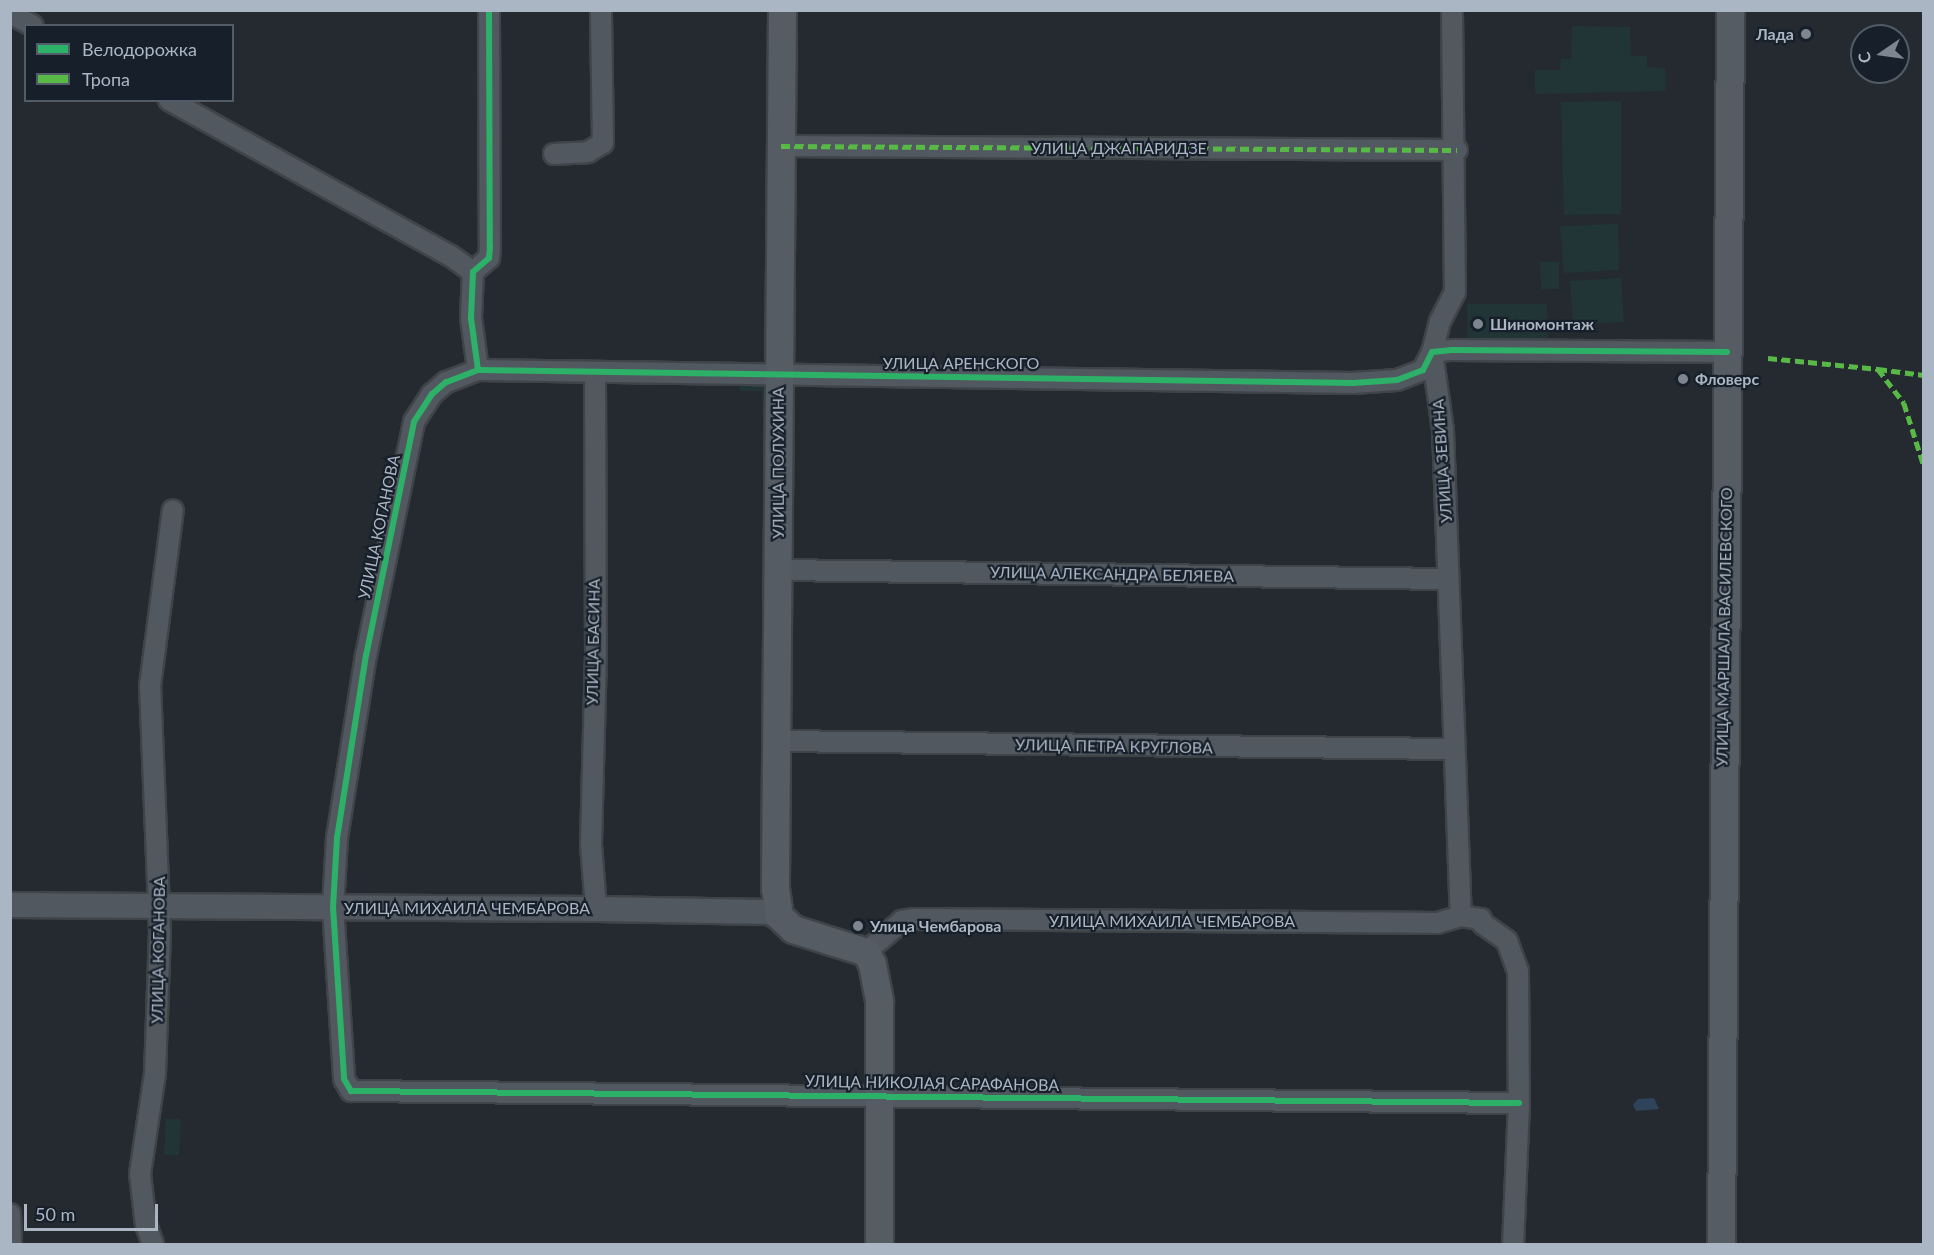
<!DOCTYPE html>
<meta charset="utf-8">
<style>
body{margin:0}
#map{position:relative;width:1934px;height:1255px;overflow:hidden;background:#242a30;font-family:Lato,sans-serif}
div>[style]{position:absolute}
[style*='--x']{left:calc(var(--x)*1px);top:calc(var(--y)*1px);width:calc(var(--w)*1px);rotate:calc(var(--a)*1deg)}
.green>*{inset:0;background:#213537}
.water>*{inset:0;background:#2f435a}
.roads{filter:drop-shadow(2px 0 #404449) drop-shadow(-2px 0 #404449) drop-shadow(0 2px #404449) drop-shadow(0 -2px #404449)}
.minor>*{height:20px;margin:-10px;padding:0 10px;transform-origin:10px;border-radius:10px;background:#52585f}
.tertiary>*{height:24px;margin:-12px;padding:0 12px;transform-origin:12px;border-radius:12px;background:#52585f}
.secondary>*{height:27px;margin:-13.5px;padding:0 13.5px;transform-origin:13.5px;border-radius:13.5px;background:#565c64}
.quiet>*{height:4.5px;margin-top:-2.25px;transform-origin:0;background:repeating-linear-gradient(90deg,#58b947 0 9px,transparent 0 13.5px)}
.cycleway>*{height:6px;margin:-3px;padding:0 3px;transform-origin:3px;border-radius:3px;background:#2db169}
.dots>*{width:16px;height:16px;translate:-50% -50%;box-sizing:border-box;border:3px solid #17202a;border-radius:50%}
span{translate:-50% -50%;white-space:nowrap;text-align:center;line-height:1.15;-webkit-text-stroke:4.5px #17202a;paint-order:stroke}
.poi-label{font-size:16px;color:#abb6c4;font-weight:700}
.right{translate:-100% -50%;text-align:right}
.left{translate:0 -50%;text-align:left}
.street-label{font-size:16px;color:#abb6c4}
.frame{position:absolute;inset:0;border:12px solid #abb6c4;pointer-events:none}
.legend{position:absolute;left:24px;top:24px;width:210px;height:78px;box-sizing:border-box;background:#17202a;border:2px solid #525c68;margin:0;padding:8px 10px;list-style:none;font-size:18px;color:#abb6c4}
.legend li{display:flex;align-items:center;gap:12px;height:30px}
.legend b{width:30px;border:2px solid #525c68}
.north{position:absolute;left:1850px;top:24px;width:60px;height:60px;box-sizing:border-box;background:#17202a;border:2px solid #525c68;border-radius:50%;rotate:257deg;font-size:16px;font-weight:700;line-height:24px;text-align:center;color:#abb6c4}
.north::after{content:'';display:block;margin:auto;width:21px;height:27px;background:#7c8590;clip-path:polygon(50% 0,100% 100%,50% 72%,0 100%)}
.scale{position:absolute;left:24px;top:1204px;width:134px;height:27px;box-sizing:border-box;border:3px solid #abb6c4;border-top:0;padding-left:8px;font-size:18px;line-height:21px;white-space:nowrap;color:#abb6c4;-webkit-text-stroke:4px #17202a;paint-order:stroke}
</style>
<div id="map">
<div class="green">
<div style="clip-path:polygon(1572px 26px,1630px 27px,1631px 56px,1647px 56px,1647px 67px,1665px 68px,1666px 91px,1535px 94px,1535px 70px,1560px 70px,1561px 59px,1571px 59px)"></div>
<div style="clip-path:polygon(1621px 101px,1621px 214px,1564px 215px,1561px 102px)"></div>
<div style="clip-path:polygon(1618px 224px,1619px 270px,1564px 273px,1560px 226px)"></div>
<div style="clip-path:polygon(1540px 262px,1559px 262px,1559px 289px,1541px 289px)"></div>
<div style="clip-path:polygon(1621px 278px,1624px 322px,1573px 324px,1570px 281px)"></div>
<div style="clip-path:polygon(1467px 304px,1547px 304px,1548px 344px,1468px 344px)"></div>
<div style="clip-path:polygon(739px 381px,768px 381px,769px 429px,763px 429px,762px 391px,740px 391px)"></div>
<div style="clip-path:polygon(166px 1119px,181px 1119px,179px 1155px,164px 1155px)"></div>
</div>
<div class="water">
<div style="clip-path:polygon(1654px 1098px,1659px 1109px,1636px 1111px,1633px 1105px,1638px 1099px)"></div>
</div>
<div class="roads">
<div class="minor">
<div style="--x:489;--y:10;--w:237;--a:89.8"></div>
<div style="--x:490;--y:247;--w:11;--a:95"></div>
<div style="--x:489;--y:258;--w:21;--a:139"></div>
<div style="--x:473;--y:272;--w:46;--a:92.5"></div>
<div style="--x:471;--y:318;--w:52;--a:82.3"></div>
<div style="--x:478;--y:370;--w:34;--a:159"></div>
<div style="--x:446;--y:382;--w:18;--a:139"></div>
<div style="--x:432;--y:394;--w:33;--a:123"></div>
<div style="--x:414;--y:422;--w:238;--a:101.6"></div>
<div style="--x:366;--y:655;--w:185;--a:99"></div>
<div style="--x:337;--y:838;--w:69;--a:93.3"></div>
<div style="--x:333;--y:907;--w:172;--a:86.3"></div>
<div style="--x:344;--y:1079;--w:14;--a:60"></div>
<div style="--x:351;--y:1091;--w:1168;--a:0.59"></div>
<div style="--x:1452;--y:10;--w:282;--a:89.4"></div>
<div style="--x:1455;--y:292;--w:33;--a:117"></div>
<div style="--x:1440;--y:321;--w:32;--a:104"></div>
<div style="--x:1432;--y:352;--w:79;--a:82"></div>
<div style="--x:1443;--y:430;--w:486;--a:87.9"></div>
<div style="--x:10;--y:13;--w:26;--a:29"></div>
<div style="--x:169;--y:100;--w:322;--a:29"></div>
<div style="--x:451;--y:256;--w:27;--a:36"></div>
<div style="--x:781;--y:146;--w:676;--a:0.34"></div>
<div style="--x:554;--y:154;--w:34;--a:-3"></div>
<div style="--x:588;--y:152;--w:17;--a:-31"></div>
<div style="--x:603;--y:143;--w:133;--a:-90.9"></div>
<div style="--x:478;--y:370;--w:875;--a:0.85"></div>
<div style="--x:1353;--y:383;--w:44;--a:-3.9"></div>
<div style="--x:1397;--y:380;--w:28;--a:-21"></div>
<div style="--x:1423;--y:370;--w:20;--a:-63"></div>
<div style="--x:1432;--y:352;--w:20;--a:-6"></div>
<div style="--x:1452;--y:350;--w:275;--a:0.4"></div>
<div style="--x:595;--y:374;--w:279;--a:89.8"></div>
<div style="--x:596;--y:653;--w:192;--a:91.5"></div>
<div style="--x:591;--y:845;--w:64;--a:85.5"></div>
<div style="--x:778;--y:570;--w:669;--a:0.77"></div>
<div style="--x:776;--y:741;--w:677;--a:0.68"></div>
<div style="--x:866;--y:952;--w:48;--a:-40.7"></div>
<div style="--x:902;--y:921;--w:13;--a:-9"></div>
<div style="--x:915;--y:919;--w:522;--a:0.44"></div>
<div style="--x:1437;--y:923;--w:25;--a:-16"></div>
<div style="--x:1461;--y:916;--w:20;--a:9"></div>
<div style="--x:1481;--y:919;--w:5;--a:68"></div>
<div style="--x:1483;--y:924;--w:29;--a:35"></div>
<div style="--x:1507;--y:941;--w:32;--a:70"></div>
<div style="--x:1518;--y:971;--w:132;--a:89.6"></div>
<div style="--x:1519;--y:1103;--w:141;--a:92.4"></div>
<div style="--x:10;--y:1214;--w:30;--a:88"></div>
<div style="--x:153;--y:1244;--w:20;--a:-110"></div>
<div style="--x:146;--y:1225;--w:51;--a:-96.7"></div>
<div style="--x:140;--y:1174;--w:101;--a:-81.5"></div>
<div style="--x:155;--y:1074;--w:141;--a:-88"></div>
<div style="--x:160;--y:933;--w:247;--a:-92.3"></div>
<div style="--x:150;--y:686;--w:177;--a:-82.6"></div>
</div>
<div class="tertiary">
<div style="--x:10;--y:905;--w:586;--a:0.39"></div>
<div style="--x:596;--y:909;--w:172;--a:1"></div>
<div style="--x:768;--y:912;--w:12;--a:20"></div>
</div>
<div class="secondary">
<div style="--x:782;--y:10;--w:878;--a:90.46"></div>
<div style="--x:775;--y:888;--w:28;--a:82"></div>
<div style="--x:779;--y:916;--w:19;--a:43"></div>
<div style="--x:793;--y:929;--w:77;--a:17.5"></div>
<div style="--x:866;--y:952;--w:13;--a:63"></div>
<div style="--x:872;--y:964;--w:38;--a:79"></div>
<div style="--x:879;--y:1001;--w:243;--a:90"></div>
<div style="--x:1721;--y:1244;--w:1234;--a:-89.58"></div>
</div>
</div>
<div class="quiet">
<div style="--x:781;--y:146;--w:676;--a:0.34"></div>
<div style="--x:1768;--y:358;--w:111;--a:5.7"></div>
<div style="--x:1878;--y:369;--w:43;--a:52.6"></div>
<div style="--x:1904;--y:403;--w:66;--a:72.4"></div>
<div style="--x:1878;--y:369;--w:46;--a:7.4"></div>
</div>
<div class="cycleway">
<div style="--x:489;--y:10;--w:237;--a:89.8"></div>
<div style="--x:490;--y:247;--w:11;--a:95"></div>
<div style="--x:489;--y:258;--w:21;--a:139"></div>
<div style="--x:473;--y:272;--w:46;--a:92.5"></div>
<div style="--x:471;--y:318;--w:52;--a:82.3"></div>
<div style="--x:478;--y:370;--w:34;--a:159"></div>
<div style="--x:446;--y:382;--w:18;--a:139"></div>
<div style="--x:432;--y:394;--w:33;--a:123"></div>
<div style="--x:414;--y:422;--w:238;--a:101.6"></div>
<div style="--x:366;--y:655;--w:185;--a:99"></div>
<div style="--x:337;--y:838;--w:69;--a:93.3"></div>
<div style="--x:333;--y:907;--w:172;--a:86.3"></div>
<div style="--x:344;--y:1079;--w:14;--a:60"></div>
<div style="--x:351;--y:1091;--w:1168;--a:0.59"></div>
<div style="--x:478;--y:370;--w:875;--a:0.85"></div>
<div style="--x:1353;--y:383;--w:44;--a:-3.9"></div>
<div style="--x:1397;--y:380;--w:28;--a:-21"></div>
<div style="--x:1423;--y:370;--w:20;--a:-63"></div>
<div style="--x:1432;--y:352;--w:20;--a:-6"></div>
<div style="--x:1452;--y:350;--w:275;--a:0.4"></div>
</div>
<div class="dots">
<div style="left:1806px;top:34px;background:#7c8590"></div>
<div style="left:1478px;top:324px;background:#7c8590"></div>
<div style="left:1683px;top:379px;background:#7c8590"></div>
<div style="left:858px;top:926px;background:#7c8590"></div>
</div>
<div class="poi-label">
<span class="right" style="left:1794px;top:34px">Лада</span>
<span class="left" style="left:1490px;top:324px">Шиномонтаж</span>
<span class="left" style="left:1695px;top:379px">Фловерс</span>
<span class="left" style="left:870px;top:926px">Улица Чембарова</span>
</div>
<div class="street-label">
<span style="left:1119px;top:148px">УЛИЦА ДЖАПАРИДЗЕ</span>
<span style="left:961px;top:363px">УЛИЦА АРЕНСКОГО</span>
<span style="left:1442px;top:461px;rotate:-94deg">УЛИЦА ЗЕВИНА</span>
<span style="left:778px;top:463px;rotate:-90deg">УЛИЦА ПОЛУХИНА</span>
<span style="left:379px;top:527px;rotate:-78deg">УЛИЦА КОГАНОВА</span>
<span style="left:1112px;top:574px;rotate:1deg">УЛИЦА АЛЕКСАНДРА БЕЛЯЕВА</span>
<span style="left:1724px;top:627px;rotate:-89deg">УЛИЦА МАРШАЛА ВАСИЛЕВСКОГО</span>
<span style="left:593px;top:642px;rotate:-89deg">УЛИЦА БАСИНА</span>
<span style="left:1114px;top:746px;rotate:1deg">УЛИЦА ПЕТРА КРУГЛОВА</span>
<span style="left:467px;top:908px">УЛИЦА МИХАИЛА ЧЕМБАРОВА</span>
<span style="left:1172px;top:921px">УЛИЦА МИХАИЛА ЧЕМБАРОВА</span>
<span style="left:158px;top:950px;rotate:-89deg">УЛИЦА КОГАНОВА</span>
<span style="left:932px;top:1083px;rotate:1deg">УЛИЦА НИКОЛАЯ САРАФАНОВА</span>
</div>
<div class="frame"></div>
<ul class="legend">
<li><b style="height:8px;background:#2db169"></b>Велодорожка</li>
<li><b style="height:8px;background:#58b947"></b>Тропа</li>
</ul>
<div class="north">С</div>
<div class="scale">50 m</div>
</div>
